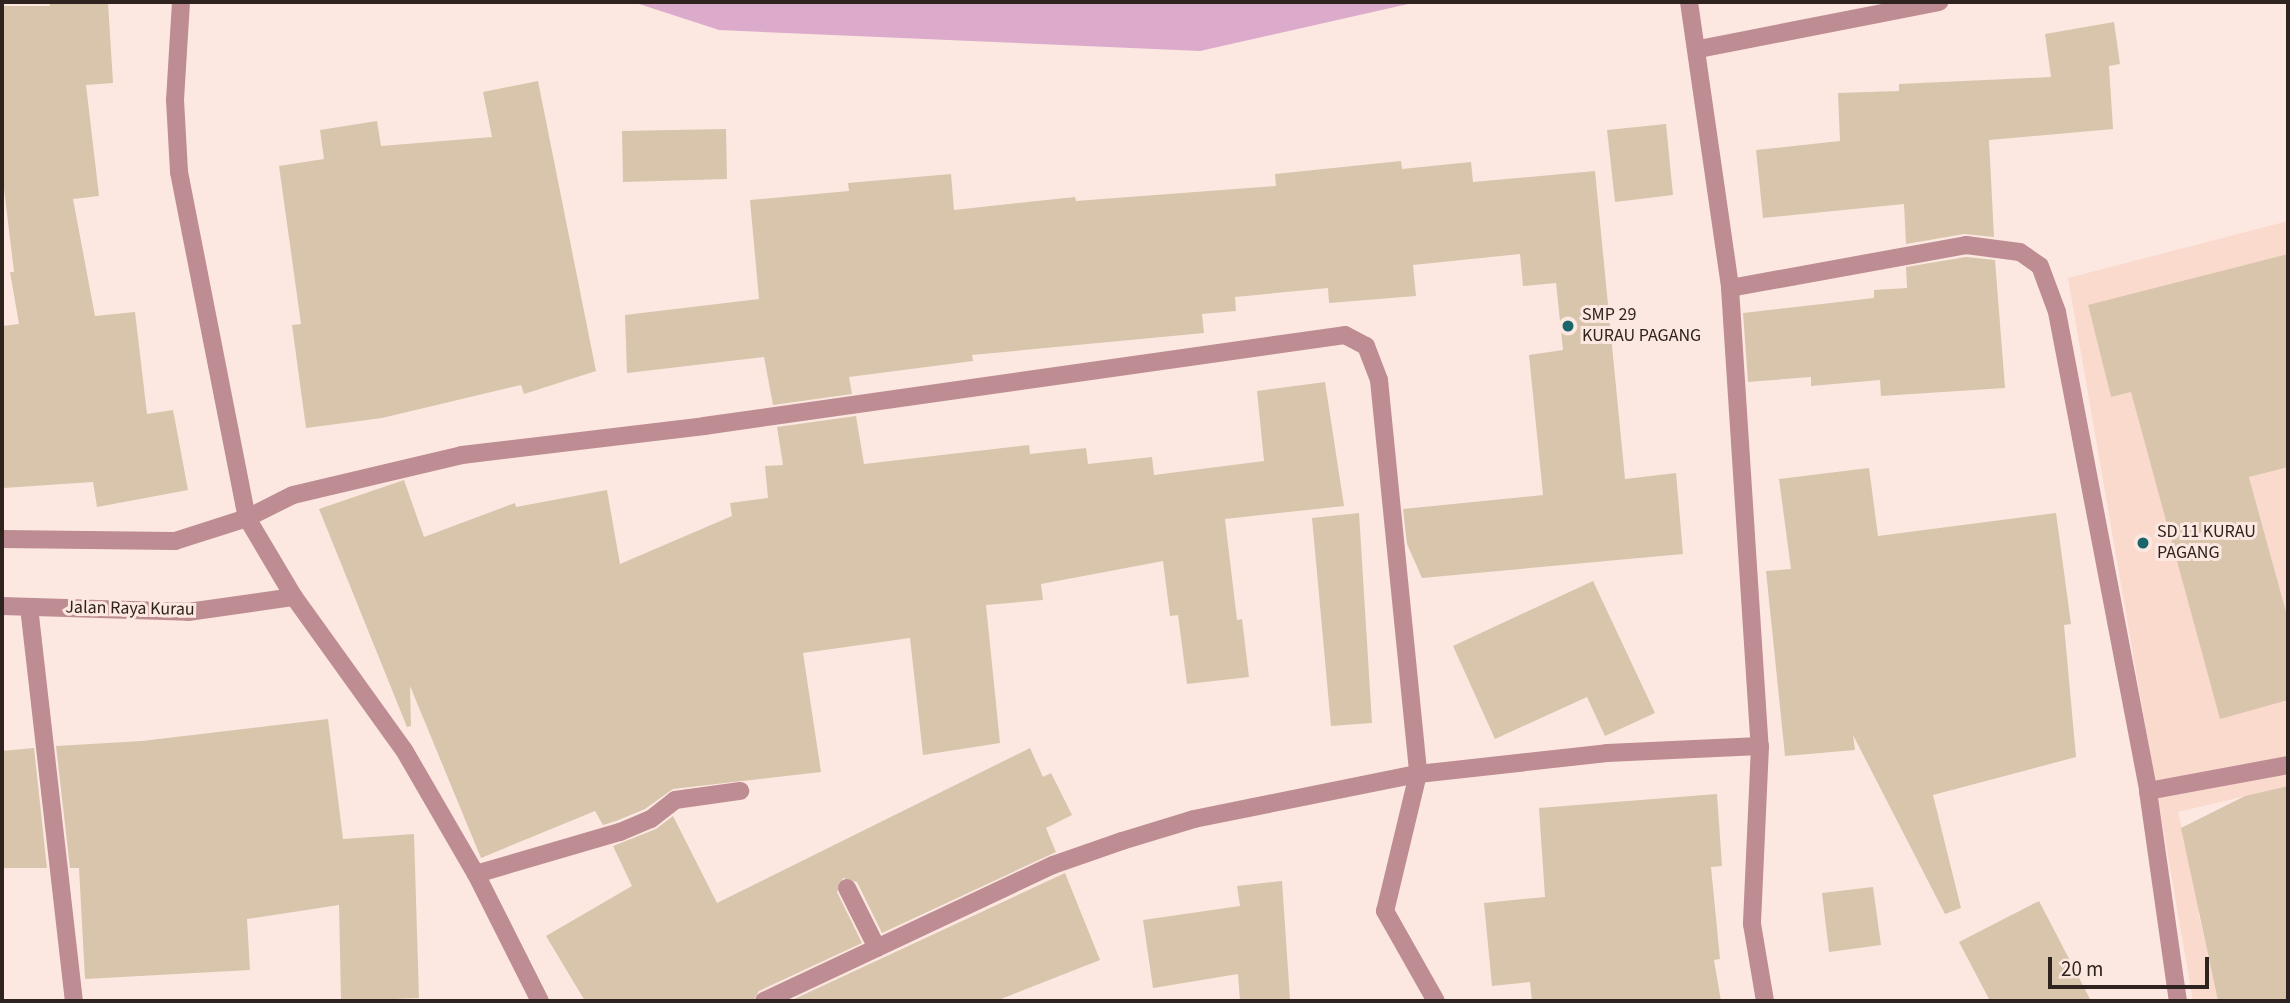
<!DOCTYPE html>
<style>
body{margin:0}
#map{position:relative;width:2290px;height:1003px;overflow:hidden;background:#fce8e0;font-family:"Source Sans 3",sans-serif}
div>[style]{position:absolute}
[style*='--x']{left:calc(var(--x)*1px);top:calc(var(--y)*1px);width:calc(var(--w)*1px);rotate:calc(var(--a)*1deg)}
.built>*{inset:0;background:#fbdace}
.water>*{inset:0;background:#dcabcc}
.building>*{inset:0;background:#d8c5ac}
.minor>*{height:18px;margin:-9px;padding:0 9px;transform-origin:9px;border-radius:9px;background:#bd8d93}
.dots>*{width:19px;height:19px;translate:-50% -50%;box-sizing:border-box;border:4px solid #fce8e0;border-radius:50%}
span{translate:-50% -50%;white-space:nowrap;text-align:center;line-height:1.15;-webkit-text-stroke:6px #fce8e0;paint-order:stroke}
.poi-label{font-size:18px;color:#2f231f}
.left{translate:0 -50%;text-align:left}
.street-label{font-size:18px;color:#2f231f}
.frame{position:absolute;inset:0;border:4px solid #2f231f;pointer-events:none}
.scale{position:absolute;left:2048px;top:957px;width:161px;height:32px;box-sizing:border-box;border:4px solid #2f231f;border-top:0;padding-left:9px;font-size:21px;line-height:24px;white-space:nowrap;color:#2f231f;-webkit-text-stroke:5px #fce8e0;paint-order:stroke}
</style>
<div id="map">
<div class="built">
<div style="clip-path:polygon(2288px 221px,2288px 254px,2088px 306px,2111px 397px,2288px 352px,2288px 373px,2264px 380px,2288px 467px,2288px 619px,2230px 406px,2142px 430px,2220px 718px,2288px 700px,2288px 786px,2178px 812px,2197px 894px,2288px 873px,2288px 890px,2198px 911px,2218px 1001px,2193px 1001px,2068px 278px)"></div>
</div>
<div class="water">
<div style="clip-path:polygon(633px 2px,1417px 2px,1200px 51px,719px 30px)"></div>
</div>
<div class="building">
<div style="clip-path:polygon(49px 2px,108px 2px,113px 83px,86px 85px,99px 196px,73px 199px,95px 316px,135px 312px,147px 414px,173px 410px,188px 490px,97px 507px,93px 482px,3px 488px,2px 326px,19px 324px,10px 272px,14px 272px,2px 172px,2px 6px,50px 6px)"></div>
<div style="clip-path:polygon(2114px 22px,2120px 64px,2109px 66px,2113px 129px,1989px 140px,1994px 237px,1964px 234px,1906px 244px,1904px 204px,1763px 218px,1756px 150px,1840px 141px,1838px 93px,1899px 91px,1899px 84px,2051px 77px,2045px 34px)"></div>
<div style="clip-path:polygon(538px 81px,596px 371px,524px 394px,521px 385px,382px 418px,306px 428px,292px 325px,301px 324px,279px 166px,324px 159px,320px 130px,377px 121px,381px 146px,492px 137px,483px 92px)"></div>
<div style="clip-path:polygon(1666px 124px,1673px 195px,1615px 202px,1607px 130px)"></div>
<div style="clip-path:polygon(726px 129px,727px 179px,623px 182px,622px 131px)"></div>
<div style="clip-path:polygon(1401px 161px,1402px 169px,1471px 162px,1473px 182px,1595px 171px,1625px 479px,1676px 473px,1683px 554px,1422px 578px,1407px 544px,1403px 509px,1543px 495px,1529px 355px,1563px 350px,1556px 283px,1523px 286px,1520px 254px,1413px 265px,1416px 296px,1329px 303px,1328px 288px,1235px 297px,1236px 311px,1202px 314px,1204px 333px,972px 355px,973px 361px,849px 377px,852px 394px,773px 405px,764px 357px,627px 373px,625px 315px,759px 299px,750px 200px,849px 191px,848px 183px,951px 174px,954px 210px,1075px 197px,1076px 201px,1276px 186px,1275px 174px)"></div>
<div style="clip-path:polygon(2288px 254px,2288px 467px,2249px 477px,2288px 619px,2288px 700px,2220px 719px,2131px 392px,2111px 397px,2088px 305px)"></div>
<div style="clip-path:polygon(1966px 257px,1995px 260px,2005px 388px,1881px 396px,1880px 380px,1811px 386px,1811px 377px,1748px 382px,1743px 313px,1874px 298px,1874px 290px,1907px 288px,1906px 267px)"></div>
<div style="clip-path:polygon(1325px 382px,1344px 506px,1225px 519px,1237px 620px,1242px 619px,1249px 677px,1187px 684px,1178px 615px,1170px 616px,1163px 561px,1041px 584px,1043px 600px,986px 605px,1000px 743px,923px 755px,910px 638px,803px 653px,821px 772px,673px 789px,645px 809px,616px 821px,603px 825px,595px 811px,481px 858px,410px 686px,411px 726px,407px 727px,319px 509px,404px 480px,424px 537px,515px 503px,516px 507px,607px 490px,620px 564px,732px 516px,730px 503px,768px 498px,765px 466px,783px 465px,777px 427px,856px 416px,864px 464px,1029px 445px,1030px 454px,1086px 448px,1088px 464px,1152px 457px,1154px 475px,1264px 461px,1257px 391px)"></div>
<div style="clip-path:polygon(1869px 468px,1878px 536px,2056px 513px,2071px 624px,2064px 625px,2076px 757px,1933px 795px,1961px 908px,1945px 914px,1853px 735px,1855px 750px,1785px 756px,1766px 571px,1791px 569px,1779px 479px)"></div>
<div style="clip-path:polygon(1359px 513px,1372px 723px,1331px 726px,1312px 518px)"></div>
<div style="clip-path:polygon(1593px 581px,1655px 713px,1605px 736px,1587px 697px,1495px 739px,1453px 646px)"></div>
<div style="clip-path:polygon(328px 719px,343px 839px,414px 834px,419px 998px,341px 1001px,339px 905px,247px 919px,250px 970px,85px 979px,79px 868px,70px 868px,56px 746px,142px 741px)"></div>
<div style="clip-path:polygon(34px 748px,47px 868px,2px 868px,2px 751px)"></div>
<div style="clip-path:polygon(1030px 748px,1043px 777px,1051px 773px,1072px 815px,1046px 828px,1056px 852px,882px 933px,857px 882px,843px 878px,837px 892px,862px 943px,759px 991px,753px 1001px,585px 1001px,546px 936px,632px 886px,613px 846px,656px 829px,673px 816px,717px 903px)"></div>
<div style="clip-path:polygon(2288px 786px,2288px 1001px,2218px 1001px,2181px 828px,2245px 796px)"></div>
<div style="clip-path:polygon(1717px 794px,1722px 866px,1711px 867px,1720px 959px,1714px 960px,1721px 1001px,1532px 1001px,1530px 982px,1492px 986px,1484px 903px,1545px 897px,1539px 808px)"></div>
<div style="clip-path:polygon(1065px 873px,1100px 960px,996px 1001px,790px 1001px)"></div>
<div style="clip-path:polygon(1282px 881px,1290px 999px,1240px 1001px,1238px 974px,1153px 988px,1143px 920px,1240px 906px,1237px 886px)"></div>
<div style="clip-path:polygon(1873px 887px,1881px 945px,1829px 952px,1822px 893px)"></div>
<div style="clip-path:polygon(2039px 901px,2091px 1001px,1990px 1001px,1959px 942px)"></div>
</div>
<div class="minor">
<div style="--x:181;--y:2;--w:98;--a:93.5"></div>
<div style="--x:175;--y:100;--w:72;--a:86.8"></div>
<div style="--x:179;--y:172;--w:353;--a:78.9"></div>
<div style="--x:247;--y:518;--w:92;--a:59.3"></div>
<div style="--x:294;--y:597;--w:188;--a:54.3"></div>
<div style="--x:404;--y:750;--w:143;--a:59.9"></div>
<div style="--x:476;--y:874;--w:142;--a:63.3"></div>
<div style="--x:1689;--y:2;--w:289;--a:81.8"></div>
<div style="--x:1730;--y:288;--w:459;--a:86.3"></div>
<div style="--x:1760;--y:746;--w:178;--a:92.6"></div>
<div style="--x:1752;--y:924;--w:78;--a:80.4"></div>
<div style="--x:1699;--y:49;--w:245;--a:-11.1"></div>
<div style="--x:1730;--y:288;--w:240;--a:-10.3"></div>
<div style="--x:1966;--y:245;--w:54;--a:7.4"></div>
<div style="--x:2020;--y:252;--w:24;--a:35"></div>
<div style="--x:2040;--y:266;--w:49;--a:69.7"></div>
<div style="--x:2057;--y:312;--w:488;--a:79.2"></div>
<div style="--x:2148;--y:791;--w:212;--a:81.9"></div>
<div style="--x:2;--y:539;--w:173;--a:0.7"></div>
<div style="--x:175;--y:541;--w:76;--a:-17.7"></div>
<div style="--x:247;--y:518;--w:51;--a:-26.6"></div>
<div style="--x:293;--y:495;--w:174;--a:-13.3"></div>
<div style="--x:462;--y:455;--w:244;--a:-6.8"></div>
<div style="--x:704;--y:426;--w:647;--a:-8.08"></div>
<div style="--x:1345;--y:335;--w:24;--a:28"></div>
<div style="--x:1366;--y:346;--w:36;--a:69"></div>
<div style="--x:1379;--y:380;--w:396;--a:84.3"></div>
<div style="--x:1418;--y:774;--w:190;--a:-6.3"></div>
<div style="--x:1607;--y:753;--w:153;--a:-2.6"></div>
<div style="--x:2;--y:606;--w:186;--a:1.8"></div>
<div style="--x:188;--y:612;--w:107;--a:-8.1"></div>
<div style="--x:29;--y:607;--w:397;--a:83.5"></div>
<div style="--x:2148;--y:791;--w:142;--a:-10.5"></div>
<div style="--x:476;--y:874;--w:150;--a:-16.3"></div>
<div style="--x:620;--y:832;--w:34;--a:-23"></div>
<div style="--x:651;--y:819;--w:31;--a:-38"></div>
<div style="--x:675;--y:800;--w:66;--a:-7.9"></div>
<div style="--x:847;--y:888;--w:67;--a:63.4"></div>
<div style="--x:764;--y:1001;--w:319;--a:-25.2"></div>
<div style="--x:1053;--y:865;--w:73;--a:-19.2"></div>
<div style="--x:1122;--y:841;--w:75;--a:-17"></div>
<div style="--x:1194;--y:819;--w:228;--a:-11.4"></div>
<div style="--x:1418;--y:774;--w:141;--a:103.5"></div>
<div style="--x:1385;--y:911;--w:103;--a:60.5"></div>
</div>
<div class="dots">
<div style="left:1568px;top:326px;background:#19676b"></div>
<div style="left:2143px;top:543px;background:#19676b"></div>
</div>
<div class="poi-label">
<span class="left" style="left:1582px;top:326px">SMP 29<br>KURAU PAGANG</span>
<span class="left" style="left:2157px;top:543px">SD 11 KURAU<br>PAGANG</span>
</div>
<div class="street-label">
<span style="left:130px;top:609px;rotate:1deg">Jalan Raya Kurau</span>
</div>
<div class="frame"></div>
<div class="scale">20 m</div>
</div>
